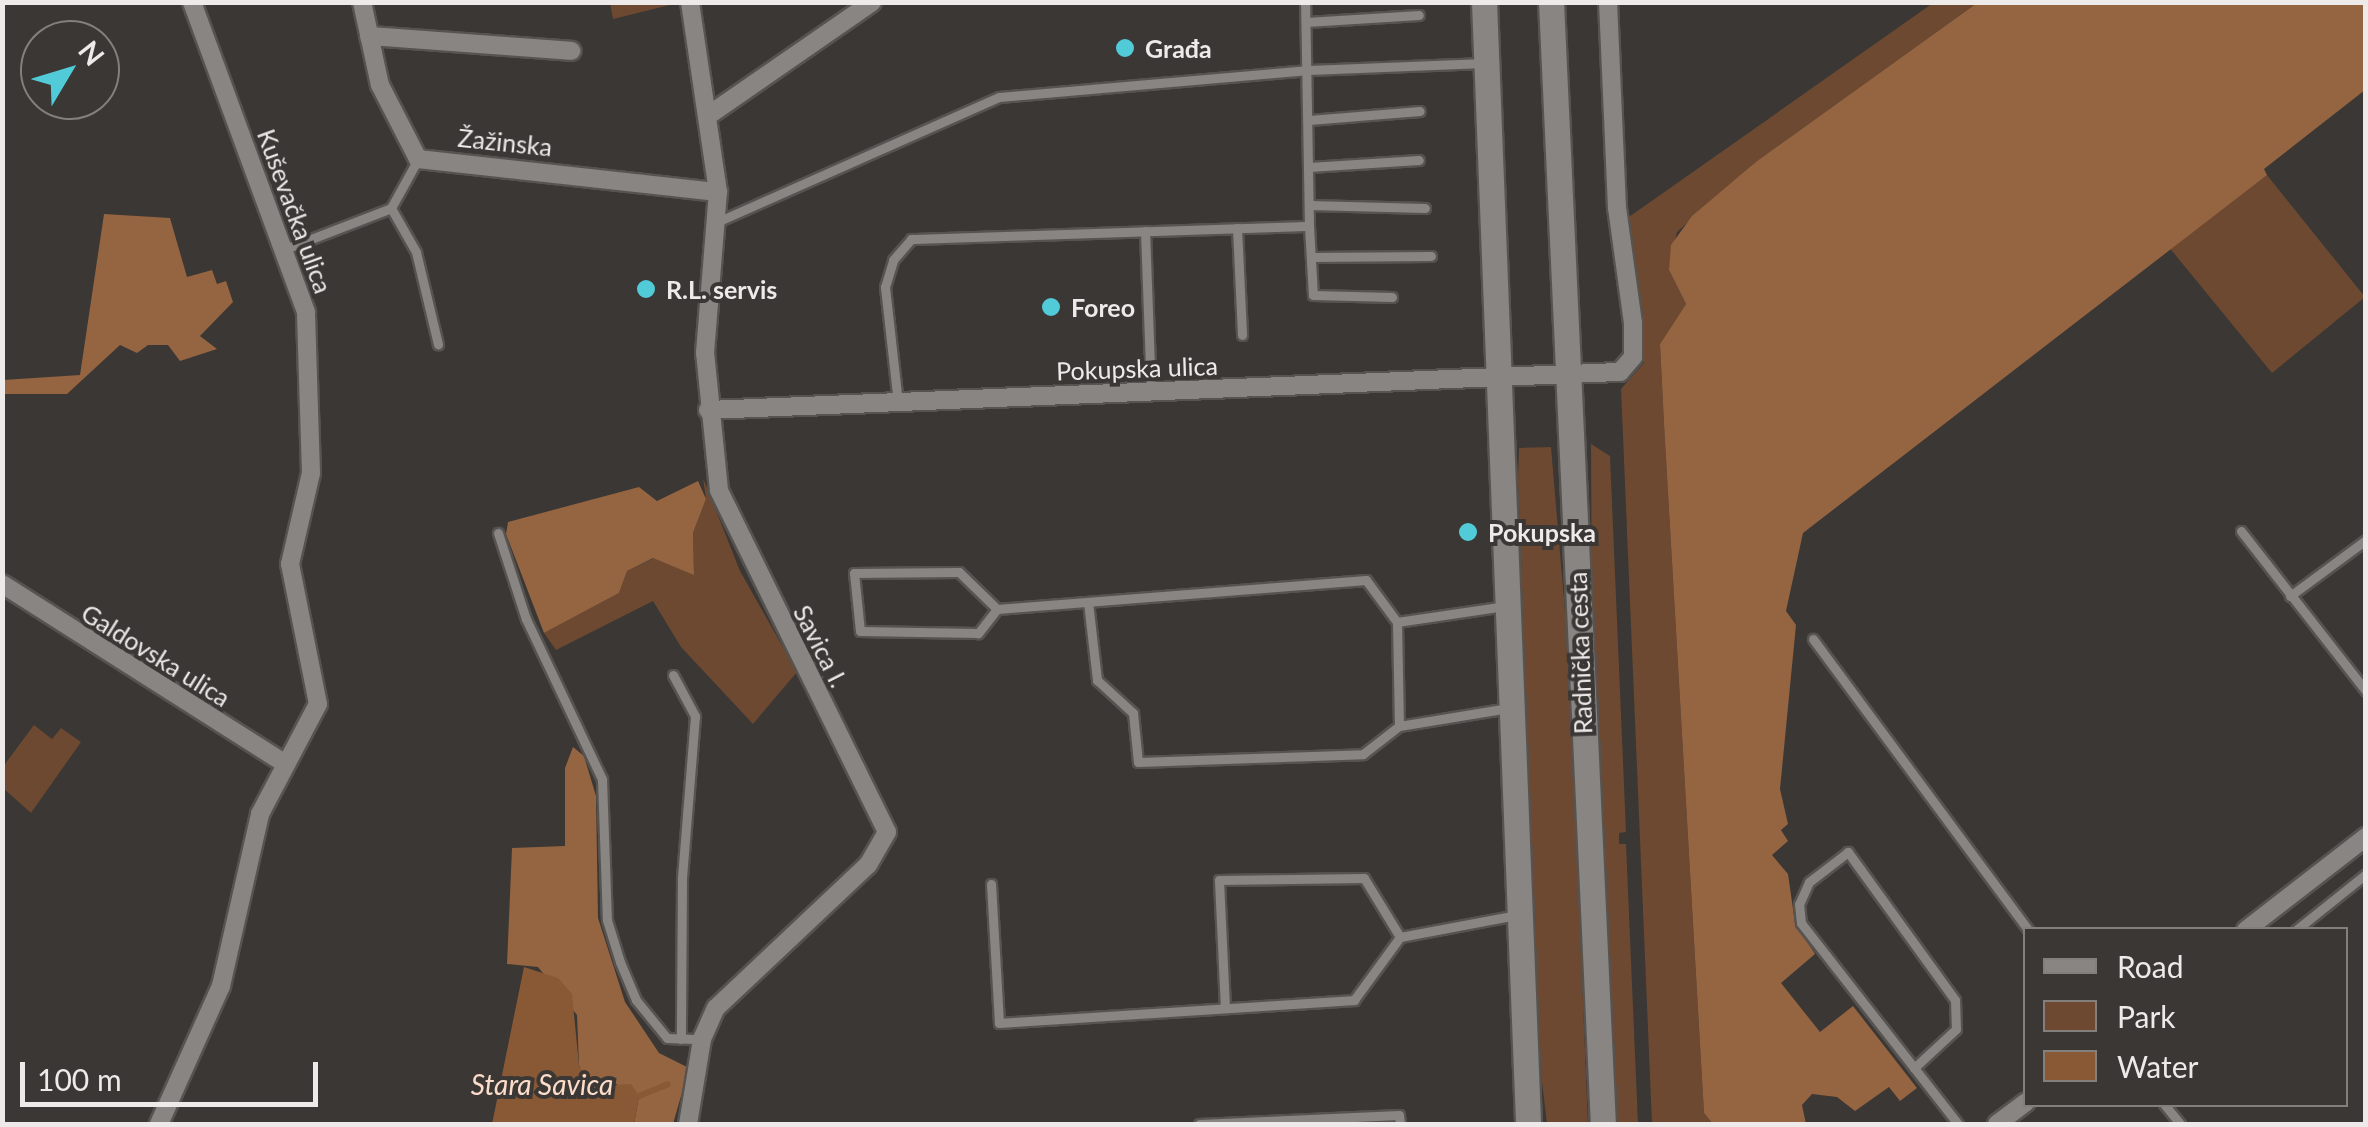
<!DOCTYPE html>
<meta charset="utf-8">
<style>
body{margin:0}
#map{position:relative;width:2368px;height:1127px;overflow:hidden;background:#3a3735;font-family:Lato,sans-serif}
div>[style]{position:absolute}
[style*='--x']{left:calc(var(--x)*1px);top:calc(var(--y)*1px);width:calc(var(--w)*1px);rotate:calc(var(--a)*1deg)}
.green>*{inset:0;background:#6c4930}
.forest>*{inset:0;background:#956441}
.water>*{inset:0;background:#895835}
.stream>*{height:6px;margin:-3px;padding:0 3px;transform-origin:3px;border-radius:3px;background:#895835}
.roads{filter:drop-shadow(2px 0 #565351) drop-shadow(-2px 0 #565351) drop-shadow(0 2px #565351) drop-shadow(0 -2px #565351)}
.lane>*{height:9px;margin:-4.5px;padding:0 4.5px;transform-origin:4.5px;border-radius:4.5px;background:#898582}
.street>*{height:18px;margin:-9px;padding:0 9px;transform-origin:9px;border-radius:9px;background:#898582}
.secondary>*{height:25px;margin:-12.5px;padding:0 12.5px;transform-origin:12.5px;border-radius:12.5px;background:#898582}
.dots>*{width:28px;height:28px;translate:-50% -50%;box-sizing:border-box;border:5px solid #3a3735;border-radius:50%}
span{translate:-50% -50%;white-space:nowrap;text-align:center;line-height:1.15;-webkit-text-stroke:8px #3a3735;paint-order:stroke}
.poi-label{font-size:25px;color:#edeae9;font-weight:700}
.left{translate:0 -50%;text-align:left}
.street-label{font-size:25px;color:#edeae9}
.water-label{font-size:28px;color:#fdddc9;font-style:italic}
.frame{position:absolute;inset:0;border:5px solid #edeae9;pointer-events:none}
.legend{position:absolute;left:2023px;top:927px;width:325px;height:180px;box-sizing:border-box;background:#3a3735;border:2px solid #827f7d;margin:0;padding:12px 18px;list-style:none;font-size:30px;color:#edeae9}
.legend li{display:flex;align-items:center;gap:20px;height:50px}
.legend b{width:50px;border:2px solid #827f7d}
.north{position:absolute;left:20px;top:20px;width:100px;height:100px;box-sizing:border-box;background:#3a3735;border:2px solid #827f7d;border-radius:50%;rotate:52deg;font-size:28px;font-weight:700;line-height:40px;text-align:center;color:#edeae9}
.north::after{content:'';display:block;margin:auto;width:35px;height:45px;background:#52cbd8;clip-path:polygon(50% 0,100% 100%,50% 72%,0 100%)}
.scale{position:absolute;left:20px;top:1062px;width:298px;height:45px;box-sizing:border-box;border:5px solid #edeae9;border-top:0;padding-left:12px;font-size:30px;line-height:35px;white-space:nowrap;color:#edeae9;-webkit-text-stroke:8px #3a3735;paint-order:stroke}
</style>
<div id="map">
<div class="green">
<div style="clip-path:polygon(682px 2px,613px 19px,610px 3px)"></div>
<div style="clip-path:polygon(1933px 3px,1977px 3px,1757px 161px,1677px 232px,1669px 270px,1686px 304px,1660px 344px,1664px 424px,1704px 1113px,1713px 1124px,1652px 1124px,1621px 389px,1644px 363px,1642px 306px,1626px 219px)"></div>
<div style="clip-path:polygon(2267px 175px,2365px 297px,2272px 373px,2168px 246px)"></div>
<div style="clip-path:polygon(1591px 444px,1610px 456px,1626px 832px,1619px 833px,1619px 844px,1626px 844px,1638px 1124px,1614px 1124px,1592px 652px)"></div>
<div style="clip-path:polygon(1551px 447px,1569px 658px,1588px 1124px,1547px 1124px,1540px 1065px,1518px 481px,1519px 448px)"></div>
<div style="clip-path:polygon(703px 478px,740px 571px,797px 672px,753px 724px,681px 647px,653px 601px,556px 650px,544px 633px,619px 593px,627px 571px,654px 558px,694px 574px,693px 533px,706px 499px)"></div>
<div style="clip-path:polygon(34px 725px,52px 739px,61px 728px,81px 742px,31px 813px,3px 788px,2px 768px)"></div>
</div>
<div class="forest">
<div style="clip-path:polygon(1977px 3px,2365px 3px,2365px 90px,2264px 169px,2267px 175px,1803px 533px,1786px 611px,1796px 625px,1780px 789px,1788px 824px,1781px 830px,1788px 841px,1772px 855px,1788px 874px,1795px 923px,1815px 954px,1781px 983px,1820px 1032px,1853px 1006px,1917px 1088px,1900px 1101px,1889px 1087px,1855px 1111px,1837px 1097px,1812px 1094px,1802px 1105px,1806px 1124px,1713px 1124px,1704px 1113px,1664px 424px,1660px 344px,1686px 304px,1669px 270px,1671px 245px,1692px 216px,1757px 161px)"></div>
<div style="clip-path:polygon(104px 214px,170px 218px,187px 277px,212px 270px,217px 284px,226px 281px,233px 302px,200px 336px,217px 349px,180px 361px,168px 345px,148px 345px,137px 353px,120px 345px,67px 394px,3px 394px,3px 380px,80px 375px)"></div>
<div style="clip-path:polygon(698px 481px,706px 499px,693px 533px,694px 575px,653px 558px,627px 571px,619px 593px,544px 633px,506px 534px,508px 522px,639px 487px,657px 501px)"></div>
<div style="clip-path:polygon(573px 747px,584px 756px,596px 796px,598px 918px,625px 1002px,659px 1053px,689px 1068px,673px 1124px,634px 1124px,639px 1096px,614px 1083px,589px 1088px,579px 1065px,577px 1015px,538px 967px,507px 964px,512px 848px,565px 846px,565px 768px)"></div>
</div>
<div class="water">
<div style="clip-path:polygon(524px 967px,558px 978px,572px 994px,579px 1065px,589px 1087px,631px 1084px,639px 1096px,634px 1124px,492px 1124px)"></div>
</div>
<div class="stream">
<div style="--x:639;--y:1096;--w:31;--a:-22"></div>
</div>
<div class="roads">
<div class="lane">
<div style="--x:1306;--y:22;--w:113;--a:-3.5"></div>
<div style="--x:1309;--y:120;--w:111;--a:-4.6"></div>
<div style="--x:1309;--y:167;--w:110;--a:-3.6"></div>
<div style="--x:1309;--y:205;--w:116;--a:1.5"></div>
<div style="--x:391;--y:208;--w:51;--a:60.4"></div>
<div style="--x:416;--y:252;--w:95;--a:76.6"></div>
<div style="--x:717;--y:222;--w:308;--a:-23.9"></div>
<div style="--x:999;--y:97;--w:311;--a:-5"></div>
<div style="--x:1309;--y:70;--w:175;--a:-2.3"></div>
<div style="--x:1309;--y:226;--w:69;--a:86.7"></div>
<div style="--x:1313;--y:295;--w:79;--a:1.5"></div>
<div style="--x:1237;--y:228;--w:107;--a:87.3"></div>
<div style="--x:1145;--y:231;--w:162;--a:87.9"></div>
<div style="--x:285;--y:249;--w:114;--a:-21.1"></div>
<div style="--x:391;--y:208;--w:56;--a:-61.1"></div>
<div style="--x:1311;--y:257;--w:120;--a:-0.5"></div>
<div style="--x:898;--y:403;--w:117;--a:-96.4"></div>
<div style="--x:885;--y:287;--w:28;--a:-73"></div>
<div style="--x:893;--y:260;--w:28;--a:-49"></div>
<div style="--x:911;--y:239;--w:398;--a:-1.9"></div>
<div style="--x:1309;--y:226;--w:224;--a:-91"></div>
<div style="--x:2241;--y:531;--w:203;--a:52"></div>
<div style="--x:498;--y:533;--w:90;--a:72"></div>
<div style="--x:526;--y:619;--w:177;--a:64.6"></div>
<div style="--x:602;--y:779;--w:141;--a:88"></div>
<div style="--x:607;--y:920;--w:44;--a:72.8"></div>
<div style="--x:620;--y:962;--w:41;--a:67.2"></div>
<div style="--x:636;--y:1000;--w:49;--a:50.8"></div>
<div style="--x:667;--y:1038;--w:34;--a:2"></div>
<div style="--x:2290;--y:596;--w:94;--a:-36.4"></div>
<div style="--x:1088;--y:602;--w:79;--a:83.4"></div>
<div style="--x:1097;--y:680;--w:49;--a:42.5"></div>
<div style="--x:1133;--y:713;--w:49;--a:84.2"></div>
<div style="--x:1138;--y:762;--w:225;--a:-2"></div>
<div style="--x:1363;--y:754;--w:46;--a:-37.9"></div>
<div style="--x:1399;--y:726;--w:104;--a:-91.1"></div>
<div style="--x:997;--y:609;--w:31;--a:128"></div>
<div style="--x:978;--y:633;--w:118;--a:-179"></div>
<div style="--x:860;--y:631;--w:58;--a:-95.9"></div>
<div style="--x:854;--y:573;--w:105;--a:-0.5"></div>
<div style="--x:959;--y:572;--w:53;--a:44.2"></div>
<div style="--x:997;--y:609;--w:370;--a:-4.5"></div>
<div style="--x:1366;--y:580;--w:52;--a:53.6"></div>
<div style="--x:1397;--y:622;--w:110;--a:-8.4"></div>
<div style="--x:1813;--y:639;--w:362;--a:53.5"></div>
<div style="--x:673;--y:675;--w:47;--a:61.8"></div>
<div style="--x:695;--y:716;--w:164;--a:94.6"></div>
<div style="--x:682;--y:879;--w:160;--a:90.4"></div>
<div style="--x:1399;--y:726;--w:111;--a:-9.3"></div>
<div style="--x:991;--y:884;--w:139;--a:86.7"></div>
<div style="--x:999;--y:1023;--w:356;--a:-3.7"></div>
<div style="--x:1354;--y:1000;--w:78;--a:-53.9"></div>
<div style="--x:2296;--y:930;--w:90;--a:-38.7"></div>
<div style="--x:1225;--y:1008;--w:128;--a:-92.7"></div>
<div style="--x:1219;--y:880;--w:145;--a:-0.8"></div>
<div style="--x:1364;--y:878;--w:69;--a:58.6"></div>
<div style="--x:1400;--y:937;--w:118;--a:-10.7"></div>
<div style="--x:1914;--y:1068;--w:57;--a:-42.9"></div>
<div style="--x:1956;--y:1029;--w:29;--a:-92"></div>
<div style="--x:1955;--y:1000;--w:183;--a:-125.9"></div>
<div style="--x:1848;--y:852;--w:49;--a:142.4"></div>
<div style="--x:1809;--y:882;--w:24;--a:114"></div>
<div style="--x:1799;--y:904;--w:19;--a:84"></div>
<div style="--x:1801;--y:923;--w:255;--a:52"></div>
<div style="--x:2164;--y:1104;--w:26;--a:51"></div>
<div style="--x:1199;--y:1124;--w:200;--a:-2.6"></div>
<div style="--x:1399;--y:1115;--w:9;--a:84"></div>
</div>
<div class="street">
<div style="--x:362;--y:2;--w:85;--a:77.8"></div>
<div style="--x:380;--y:85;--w:83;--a:62.8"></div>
<div style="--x:418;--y:159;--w:302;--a:6.3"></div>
<div style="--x:369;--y:36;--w:203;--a:4.2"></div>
<div style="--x:709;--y:115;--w:198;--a:-34.7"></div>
<div style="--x:708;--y:410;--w:913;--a:-2.39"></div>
<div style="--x:1620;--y:372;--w:20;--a:-49"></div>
<div style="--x:1633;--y:357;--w:34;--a:-90"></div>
<div style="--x:1633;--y:323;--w:116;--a:-97.9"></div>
<div style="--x:1617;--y:208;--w:206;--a:-92.5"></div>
<div style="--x:2;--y:584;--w:336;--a:32.4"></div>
<div style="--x:2246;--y:930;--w:152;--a:-37.8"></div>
<div style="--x:159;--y:1124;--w:151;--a:-65.8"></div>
<div style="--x:221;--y:986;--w:176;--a:-77.2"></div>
<div style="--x:260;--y:814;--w:124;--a:-62.2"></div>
<div style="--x:318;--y:704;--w:143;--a:-101.3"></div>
<div style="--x:290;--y:564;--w:93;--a:-77"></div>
<div style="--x:311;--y:473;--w:161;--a:-91.8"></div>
<div style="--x:306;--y:312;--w:330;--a:-110.2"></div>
<div style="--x:688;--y:1124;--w:86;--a:-80.6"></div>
<div style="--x:702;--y:1039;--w:34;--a:-66"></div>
<div style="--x:716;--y:1008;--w:209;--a:-43.3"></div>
<div style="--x:868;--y:865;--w:38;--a:-60"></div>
<div style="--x:887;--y:832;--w:381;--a:-116.2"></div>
<div style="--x:719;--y:490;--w:138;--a:-95.8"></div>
<div style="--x:705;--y:353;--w:162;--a:-85.4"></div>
<div style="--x:718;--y:192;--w:192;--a:-98.4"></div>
<div style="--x:1997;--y:1124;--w:36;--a:-37"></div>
</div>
<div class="secondary">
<div style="--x:1484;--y:2;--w:1123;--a:87.75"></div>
<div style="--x:1551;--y:2;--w:1123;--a:87.35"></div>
</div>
</div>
<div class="dots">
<div style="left:1125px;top:48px;background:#52cbd8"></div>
<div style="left:646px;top:289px;background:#52cbd8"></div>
<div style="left:1051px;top:307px;background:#52cbd8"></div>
<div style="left:1468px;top:532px;background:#52cbd8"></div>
</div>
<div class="poi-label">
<span class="left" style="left:1145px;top:48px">Građa</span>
<span class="left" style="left:666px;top:289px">R.L. servis</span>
<span class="left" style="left:1071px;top:307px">Foreo</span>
<span class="left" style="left:1488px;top:532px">Pokupska</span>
</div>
<div class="street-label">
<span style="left:505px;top:142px;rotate:6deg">Žažinska</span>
<span style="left:295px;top:211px;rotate:70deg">Kuševačka ulica</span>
<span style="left:1137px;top:368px;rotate:-2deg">Pokupska ulica</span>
<span style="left:821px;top:646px;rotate:63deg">Savica I.</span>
<span style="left:1580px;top:653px;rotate:-92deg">Radnička cesta</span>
<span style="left:156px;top:655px;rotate:32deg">Galdovska ulica</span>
</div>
<div class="water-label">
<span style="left:542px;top:1084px">Stara Savica</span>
</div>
<div class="frame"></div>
<ul class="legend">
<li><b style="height:12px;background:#898582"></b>Road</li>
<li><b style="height:28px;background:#6c4930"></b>Park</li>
<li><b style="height:28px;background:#895835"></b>Water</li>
</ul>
<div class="north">N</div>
<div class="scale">100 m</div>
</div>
